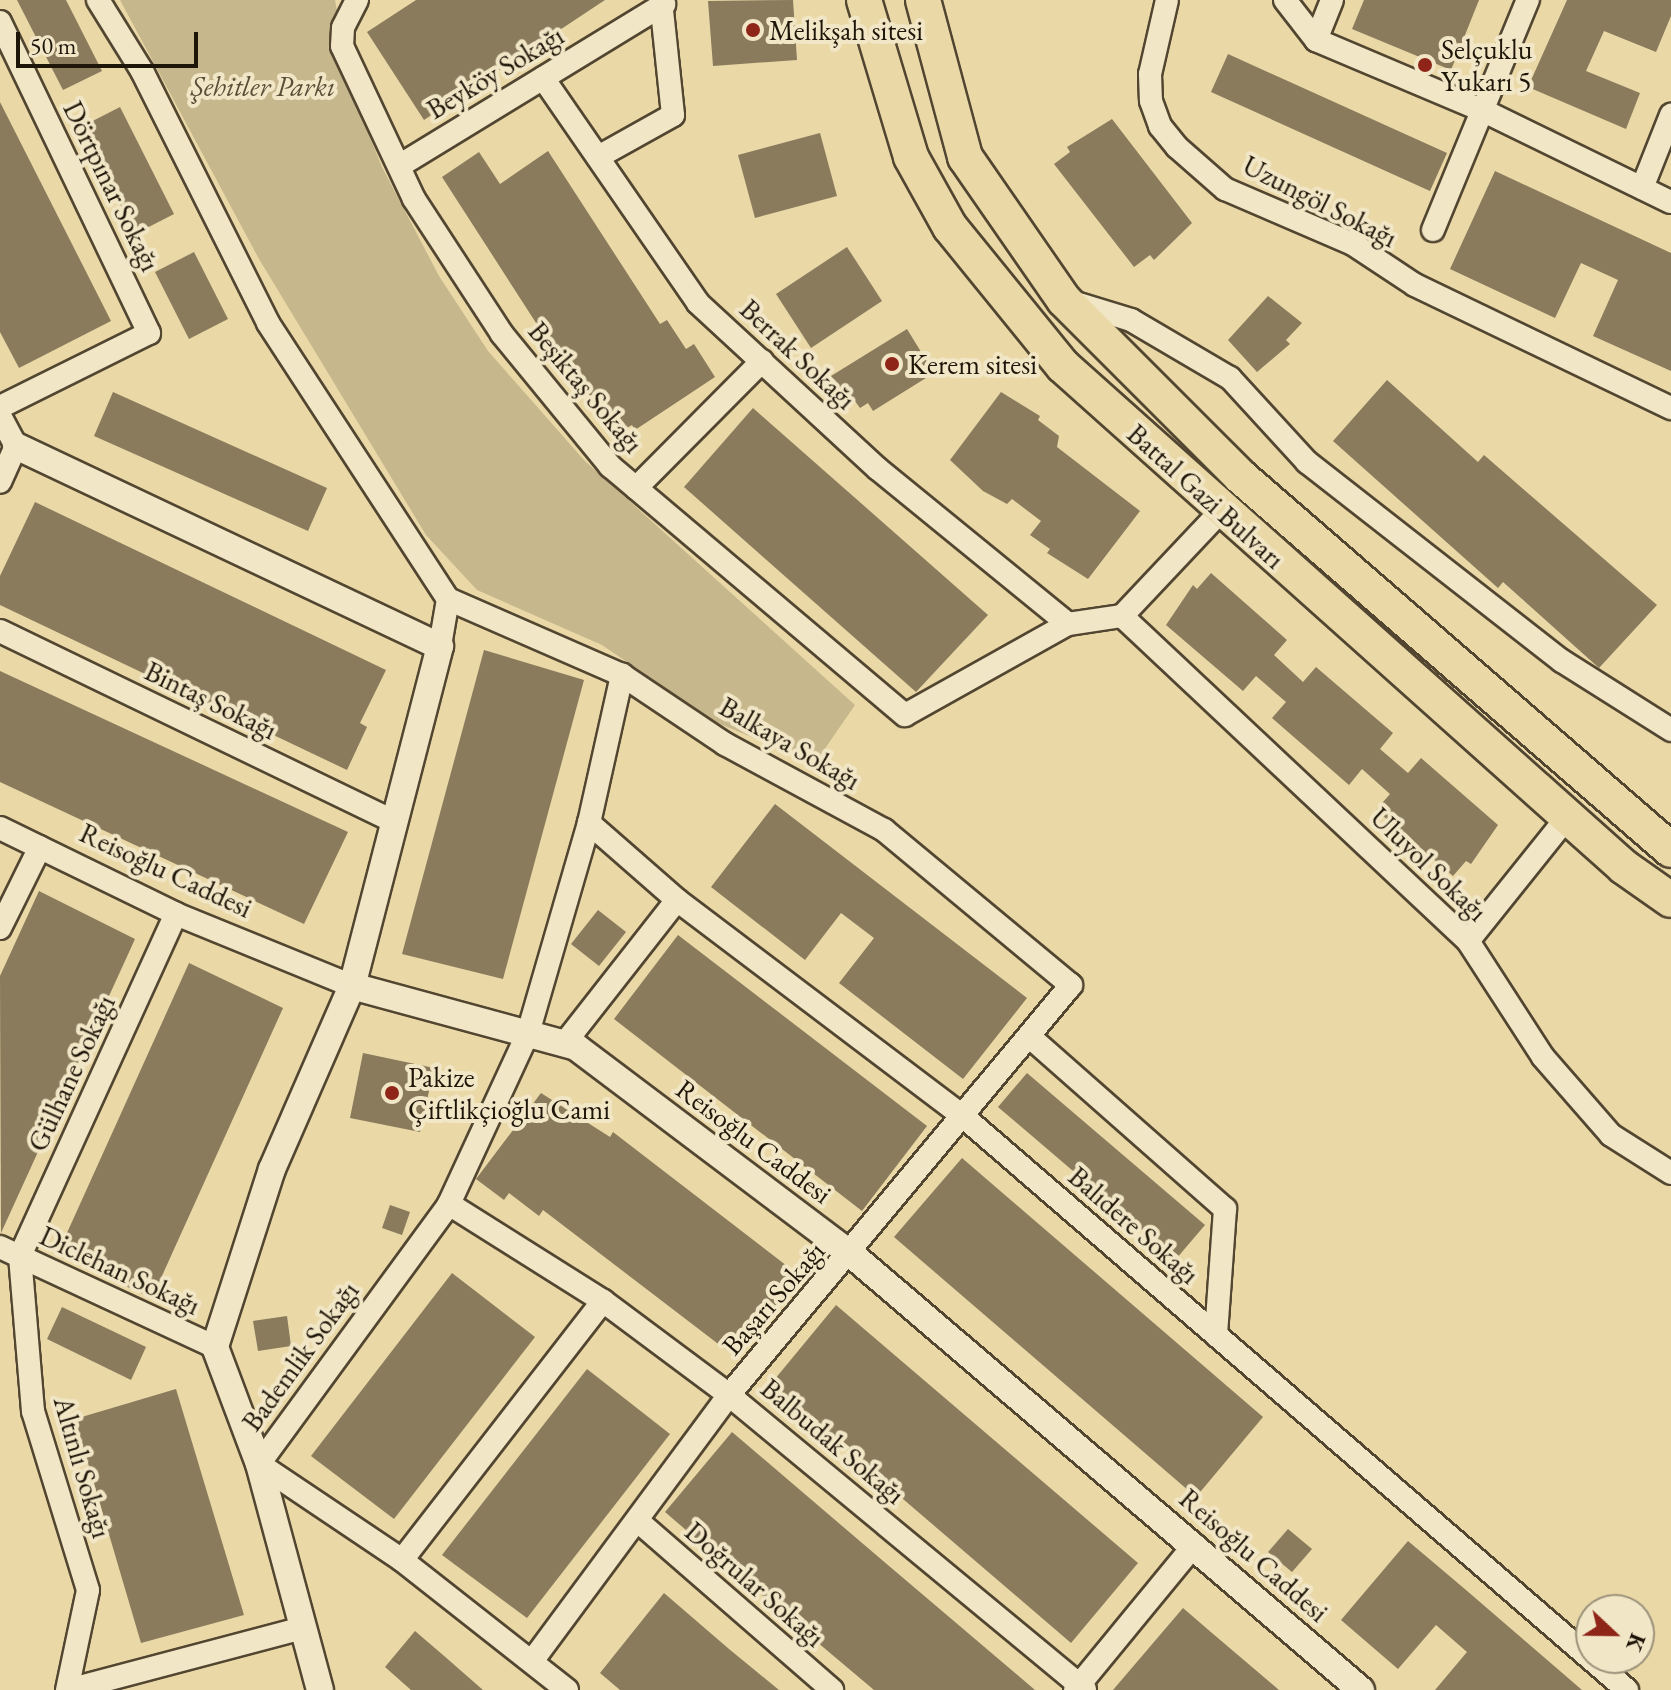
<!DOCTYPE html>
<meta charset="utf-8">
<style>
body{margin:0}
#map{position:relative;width:1671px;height:1690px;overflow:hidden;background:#ead8a7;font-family:"EB Garamond",serif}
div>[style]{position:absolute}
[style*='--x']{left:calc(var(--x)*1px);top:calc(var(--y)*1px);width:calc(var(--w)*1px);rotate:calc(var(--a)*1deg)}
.green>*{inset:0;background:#c7b78c}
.building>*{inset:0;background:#897b5c}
.roads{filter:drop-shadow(2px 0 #524631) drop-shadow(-2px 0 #524631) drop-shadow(0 2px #524631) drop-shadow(0 -2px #524631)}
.minor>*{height:22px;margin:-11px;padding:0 11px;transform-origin:11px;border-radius:11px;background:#f1e6c6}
.tertiary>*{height:26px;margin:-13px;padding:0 13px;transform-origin:13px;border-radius:13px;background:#f1e6c6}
.primary>*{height:34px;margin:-17px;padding:0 17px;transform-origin:17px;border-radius:17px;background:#ead8a7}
.dots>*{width:22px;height:22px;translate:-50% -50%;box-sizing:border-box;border:4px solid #f1e6c6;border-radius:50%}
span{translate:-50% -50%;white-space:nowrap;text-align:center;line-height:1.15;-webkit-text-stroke:8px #f1e6c6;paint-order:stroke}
.poi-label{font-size:28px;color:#1f160a}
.left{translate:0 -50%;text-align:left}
.street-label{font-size:28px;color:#1f160a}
.park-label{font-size:28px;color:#5a4e38;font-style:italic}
.north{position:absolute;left:1575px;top:1594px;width:80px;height:80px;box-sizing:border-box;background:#f1e6c6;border:2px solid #9d937b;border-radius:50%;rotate:112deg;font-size:22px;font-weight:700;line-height:32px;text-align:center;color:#1f160a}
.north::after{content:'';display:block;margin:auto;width:28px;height:36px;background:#8f2418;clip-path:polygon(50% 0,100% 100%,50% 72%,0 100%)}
.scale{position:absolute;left:16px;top:32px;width:182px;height:36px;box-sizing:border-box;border:4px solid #1f160a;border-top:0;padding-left:10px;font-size:24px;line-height:28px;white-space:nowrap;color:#1f160a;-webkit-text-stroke:6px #f1e6c6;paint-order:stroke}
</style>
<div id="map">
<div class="green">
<div style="clip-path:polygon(120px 0,335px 0,352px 92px,382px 167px,439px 276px,488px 351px,584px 460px,855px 705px,815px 763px,715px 722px,602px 645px,477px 590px,426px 535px,259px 259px)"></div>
</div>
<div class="building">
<div style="clip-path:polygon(17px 0,66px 0,102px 71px,63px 90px)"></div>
<div style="clip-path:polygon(416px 0,605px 0,424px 120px,367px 32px)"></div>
<div style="clip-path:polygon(793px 0,797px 60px,713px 66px,708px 1px)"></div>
<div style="clip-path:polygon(1364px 0,1479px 0,1451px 70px,1352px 29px)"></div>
<div style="clip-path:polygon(1567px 0,1671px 0,1671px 16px,1656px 52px,1604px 31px,1586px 71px,1640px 93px,1626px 129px,1528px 87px)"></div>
<div style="clip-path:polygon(1228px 54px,1447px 153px,1430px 191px,1211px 92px)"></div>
<div style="clip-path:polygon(0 102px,111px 321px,19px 368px,0 332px)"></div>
<div style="clip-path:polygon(120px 107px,174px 214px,135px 234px,81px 127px)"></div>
<div style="clip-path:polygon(1112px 119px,1192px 223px,1154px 260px,1150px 255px,1134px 267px,1054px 164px,1070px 152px,1067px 147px)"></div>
<div style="clip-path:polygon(820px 133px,837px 196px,755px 218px,738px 155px)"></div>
<div style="clip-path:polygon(548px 151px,660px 324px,667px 320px,686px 349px,694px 344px,715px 377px,635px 430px,632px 425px,623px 430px,598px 391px,590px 396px,574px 371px,569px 374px,442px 177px,479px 152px,500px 184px)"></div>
<div style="clip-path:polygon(1495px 171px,1671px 253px,1671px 371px,1593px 336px,1618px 280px,1581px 263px,1555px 318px,1450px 269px)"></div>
<div style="clip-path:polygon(847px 247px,882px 301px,811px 348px,776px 294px)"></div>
<div style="clip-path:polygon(194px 252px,228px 319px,189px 339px,155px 272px)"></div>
<div style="clip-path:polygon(1268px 296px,1302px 323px,1286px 340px,1290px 344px,1257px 372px,1228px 340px)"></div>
<div style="clip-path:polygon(907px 329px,934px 373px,873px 411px,868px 403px,860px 408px,852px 397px,846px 400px,831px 376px)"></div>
<div style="clip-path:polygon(1387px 380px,1478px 462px,1484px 455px,1657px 605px,1599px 668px,1503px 582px,1498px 588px,1333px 441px)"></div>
<div style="clip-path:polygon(113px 392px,327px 488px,308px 531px,94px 436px)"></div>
<div style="clip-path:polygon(1001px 392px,1040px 416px,1038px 420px,1059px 436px,1057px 447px,1140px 511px,1088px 579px,1047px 553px,1050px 549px,1030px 535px,1041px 521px,1012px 499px,1007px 504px,983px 491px,950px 460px)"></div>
<div style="clip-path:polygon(753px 408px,988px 615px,916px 692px,684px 487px)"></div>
<div style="clip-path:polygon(35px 502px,386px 670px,360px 723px,367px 727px,347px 770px,0 605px,0 576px)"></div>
<div style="clip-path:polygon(1211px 573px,1287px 640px,1274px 655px,1303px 682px,1316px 667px,1393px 733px,1380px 749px,1408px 773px,1421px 758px,1498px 825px,1471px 864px,1466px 861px,1453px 876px,1376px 810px,1390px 794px,1362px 769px,1349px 785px,1272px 718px,1286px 702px,1256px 676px,1243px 691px,1166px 625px,1193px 585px,1197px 589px)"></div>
<div style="clip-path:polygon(484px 650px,584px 680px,503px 979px,402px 954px)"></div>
<div style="clip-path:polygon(0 671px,348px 832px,304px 924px,0 782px)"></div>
<div style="clip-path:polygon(775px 804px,1027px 998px,963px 1079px,839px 983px,874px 938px,841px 913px,805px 960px,711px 887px)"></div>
<div style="clip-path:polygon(39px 891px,135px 939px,1px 1233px,0 976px)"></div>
<div style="clip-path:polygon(598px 910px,626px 932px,599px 966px,571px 944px)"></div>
<div style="clip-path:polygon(678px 935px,927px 1126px,862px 1211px,614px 1019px)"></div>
<div style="clip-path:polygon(189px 963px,283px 1008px,152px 1298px,57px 1255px)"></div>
<div style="clip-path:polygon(363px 1053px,434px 1068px,420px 1132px,350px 1118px)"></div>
<div style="clip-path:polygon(1027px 1073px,1205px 1225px,1176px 1259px,998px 1107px)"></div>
<div style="clip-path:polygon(541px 1093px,610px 1137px,613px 1132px,800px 1276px,734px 1356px,543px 1210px,539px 1216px,509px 1193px,504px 1200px,476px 1179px)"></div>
<div style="clip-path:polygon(962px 1158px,1263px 1417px,1196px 1497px,894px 1237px)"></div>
<div style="clip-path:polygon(390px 1205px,410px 1212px,402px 1235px,382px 1228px)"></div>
<div style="clip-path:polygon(452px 1273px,535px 1337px,394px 1519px,311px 1456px)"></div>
<div style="clip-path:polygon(836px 1305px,1138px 1563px,1071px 1643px,770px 1385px)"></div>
<div style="clip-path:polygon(62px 1307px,146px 1347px,131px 1380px,47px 1339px)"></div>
<div style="clip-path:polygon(287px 1316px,291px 1346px,258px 1351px,253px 1321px)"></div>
<div style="clip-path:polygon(587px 1369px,670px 1434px,527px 1618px,442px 1555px)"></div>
<div style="clip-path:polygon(176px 1389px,244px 1615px,141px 1643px,75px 1419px)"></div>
<div style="clip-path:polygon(732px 1432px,882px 1560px,1035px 1690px,874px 1690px,785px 1615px,665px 1512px)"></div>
<div style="clip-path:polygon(1288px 1529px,1312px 1549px,1292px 1572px,1268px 1552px)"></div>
<div style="clip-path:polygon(1408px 1541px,1466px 1590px,1582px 1690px,1435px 1690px,1467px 1652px,1436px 1625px,1398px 1669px,1341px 1620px)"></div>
<div style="clip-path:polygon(664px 1593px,729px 1649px,779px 1690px,620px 1690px,600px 1673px)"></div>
<div style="clip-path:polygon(1183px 1608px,1212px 1633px,1279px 1690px,1113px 1690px)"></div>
<div style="clip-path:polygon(415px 1631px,443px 1655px,483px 1690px,411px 1690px,385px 1667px)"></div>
</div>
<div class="roads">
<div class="minor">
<div style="--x:98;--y:0;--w:84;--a:58.2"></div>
<div style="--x:142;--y:71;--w:282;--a:63.4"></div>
<div style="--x:268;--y:323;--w:330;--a:56.9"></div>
<div style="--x:448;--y:599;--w:48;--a:99.7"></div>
<div style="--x:357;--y:0;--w:31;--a:117"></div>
<div style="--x:343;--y:28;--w:18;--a:93"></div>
<div style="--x:342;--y:46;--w:169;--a:64.8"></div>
<div style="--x:414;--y:199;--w:161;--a:56.9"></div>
<div style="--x:502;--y:334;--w:171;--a:50.7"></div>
<div style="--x:610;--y:466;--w:386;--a:40.2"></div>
<div style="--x:905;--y:715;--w:187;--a:-29.2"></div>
<div style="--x:1068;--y:624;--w:55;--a:-8.4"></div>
<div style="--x:1122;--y:616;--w:144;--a:-46.7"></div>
<div style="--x:1167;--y:0;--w:76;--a:102.9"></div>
<div style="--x:1150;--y:74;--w:27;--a:88"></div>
<div style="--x:1151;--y:101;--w:27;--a:70"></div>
<div style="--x:1160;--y:126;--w:27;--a:51"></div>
<div style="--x:1177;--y:147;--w:64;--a:41.2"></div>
<div style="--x:1225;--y:189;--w:139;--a:23.3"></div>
<div style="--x:1353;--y:244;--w:74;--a:33.5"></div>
<div style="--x:1415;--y:285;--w:284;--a:25.7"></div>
<div style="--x:1285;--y:0;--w:51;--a:52.2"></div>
<div style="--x:1316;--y:40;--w:180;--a:22.9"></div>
<div style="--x:1482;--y:110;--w:210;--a:26"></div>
<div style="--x:0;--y:22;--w:345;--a:64.4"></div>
<div style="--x:149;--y:333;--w:166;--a:153.6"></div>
<div style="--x:1316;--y:40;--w:43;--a:-68.2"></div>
<div style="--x:543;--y:78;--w:273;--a:55.4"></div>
<div style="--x:698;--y:303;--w:245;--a:42.7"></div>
<div style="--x:878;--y:469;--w:245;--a:39.2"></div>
<div style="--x:598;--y:157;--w:86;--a:-29.2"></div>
<div style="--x:673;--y:115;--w:116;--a:-96"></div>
<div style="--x:399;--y:166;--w:311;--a:-31.4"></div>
<div style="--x:1642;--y:188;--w:79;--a:-68.3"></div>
<div style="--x:1433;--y:230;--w:249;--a:-67.6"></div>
<div style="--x:1069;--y:301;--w:65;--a:17"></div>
<div style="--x:1131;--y:320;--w:115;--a:30.4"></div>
<div style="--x:1230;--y:378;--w:114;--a:47.5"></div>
<div style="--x:1307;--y:462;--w:323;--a:38"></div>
<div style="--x:1562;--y:661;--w:129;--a:32.3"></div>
<div style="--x:0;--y:416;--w:34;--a:62"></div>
<div style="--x:16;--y:446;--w:39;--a:114"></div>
<div style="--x:636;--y:488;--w:179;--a:-45.2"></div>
<div style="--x:448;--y:599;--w:190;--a:23.6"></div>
<div style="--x:622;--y:675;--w:124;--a:33.8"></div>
<div style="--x:725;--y:744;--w:181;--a:28.4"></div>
<div style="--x:884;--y:830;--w:243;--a:39.7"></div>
<div style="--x:1071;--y:985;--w:534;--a:129.83"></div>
<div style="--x:729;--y:1395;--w:330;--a:126.5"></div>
<div style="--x:1122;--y:616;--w:475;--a:43.2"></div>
<div style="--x:1468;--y:941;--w:138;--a:57.1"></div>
<div style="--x:1543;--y:1057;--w:103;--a:48.9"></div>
<div style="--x:1611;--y:1135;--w:71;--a:32.3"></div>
<div style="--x:0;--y:631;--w:439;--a:25.8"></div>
<div style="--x:589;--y:823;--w:117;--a:41.2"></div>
<div style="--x:677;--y:900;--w:361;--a:37.1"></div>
<div style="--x:965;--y:1118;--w:875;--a:40.83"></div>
<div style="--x:0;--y:828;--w:196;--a:26"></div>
<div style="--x:176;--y:914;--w:190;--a:22.2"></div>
<div style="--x:0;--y:928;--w:90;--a:-63.7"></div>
<div style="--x:1468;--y:941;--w:160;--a:-51.3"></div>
<div style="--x:1030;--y:1037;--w:260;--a:41.4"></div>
<div style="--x:1225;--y:1209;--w:126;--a:94.1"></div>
<div style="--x:564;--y:1044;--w:183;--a:-51.9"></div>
<div style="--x:449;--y:1204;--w:182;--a:32.2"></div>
<div style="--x:603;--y:1301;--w:157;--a:36.7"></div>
<div style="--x:729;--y:1395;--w:462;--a:39.6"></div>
<div style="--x:0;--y:1247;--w:237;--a:24.9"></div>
<div style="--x:639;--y:1522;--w:256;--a:41"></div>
<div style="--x:402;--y:1560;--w:328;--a:-52.2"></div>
<div style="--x:67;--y:1690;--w:102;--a:-78.1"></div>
<div style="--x:88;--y:1590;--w:187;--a:-107.1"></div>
<div style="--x:33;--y:1411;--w:156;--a:-94.8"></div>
<div style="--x:20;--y:1256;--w:376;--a:-65.5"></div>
<div style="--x:68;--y:1690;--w:243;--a:-14.8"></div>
<div style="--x:567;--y:1690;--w:210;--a:-141.8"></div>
<div style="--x:402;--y:1560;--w:172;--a:-146.1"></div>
<div style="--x:259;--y:1464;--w:322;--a:-53.8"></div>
<div style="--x:449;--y:1204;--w:188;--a:-65.2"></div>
<div style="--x:528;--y:1033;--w:219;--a:-73.8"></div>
<div style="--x:589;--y:823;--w:152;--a:-77.4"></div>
<div style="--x:1075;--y:1690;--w:188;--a:-50.6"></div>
</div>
<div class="tertiary">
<div style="--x:16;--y:446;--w:469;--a:25.3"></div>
<div style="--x:440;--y:646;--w:351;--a:104.5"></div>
<div style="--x:352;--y:986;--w:200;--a:113.6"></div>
<div style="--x:272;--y:1169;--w:187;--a:107.8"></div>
<div style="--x:215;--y:1347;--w:125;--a:69.4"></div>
<div style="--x:259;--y:1464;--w:234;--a:74.9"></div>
<div style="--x:352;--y:986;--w:232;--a:15.2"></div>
<div style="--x:576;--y:1047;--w:344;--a:37"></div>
<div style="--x:851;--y:1254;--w:671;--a:40.53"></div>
</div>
<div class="primary">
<div style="--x:864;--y:0;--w:164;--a:73.3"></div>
<div style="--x:911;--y:157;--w:80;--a:60.9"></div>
<div style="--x:950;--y:227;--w:179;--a:50.9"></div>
<div style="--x:1063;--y:366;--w:752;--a:41.77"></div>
<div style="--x:1624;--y:867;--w:57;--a:35.1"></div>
<div style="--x:923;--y:0;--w:163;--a:75"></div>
<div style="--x:965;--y:157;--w:174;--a:55.3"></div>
<div style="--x:1064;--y:300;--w:250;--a:45"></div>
<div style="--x:1241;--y:477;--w:569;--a:40.94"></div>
</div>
</div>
<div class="dots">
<div style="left:753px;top:30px;background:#8f2418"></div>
<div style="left:1425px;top:65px;background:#8f2418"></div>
<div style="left:892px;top:364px;background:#8f2418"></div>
<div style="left:392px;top:1093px;background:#8f2418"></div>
</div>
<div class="poi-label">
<span class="left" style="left:769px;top:30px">Melikşah sitesi</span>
<span class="left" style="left:1441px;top:65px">Selçuklu<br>Yukarı 5</span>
<span class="left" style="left:908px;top:364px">Kerem sitesi</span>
<span class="left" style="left:408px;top:1093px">Pakize<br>Çiftlikçioğlu Cami</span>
</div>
<div class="street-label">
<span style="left:495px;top:72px;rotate:-31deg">Beyköy Sokağı</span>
<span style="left:112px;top:186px;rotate:64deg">Dörtpınar Sokağı</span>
<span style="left:1320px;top:201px;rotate:27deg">Uzungöl Sokağı</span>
<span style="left:798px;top:354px;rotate:43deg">Berrak Sokağı</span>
<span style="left:586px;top:387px;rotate:50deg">Beşiktaş Sokağı</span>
<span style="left:1206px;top:496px;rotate:42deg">Battal Gazi Bulvarı</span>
<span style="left:211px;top:700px;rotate:26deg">Bintaş Sokağı</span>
<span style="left:790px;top:743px;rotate:30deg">Balkaya Sokağı</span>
<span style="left:1429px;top:864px;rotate:44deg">Uluyol Sokağı</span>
<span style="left:166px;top:870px;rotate:25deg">Reisoğlu Caddesi</span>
<span style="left:71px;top:1073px;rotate:-65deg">Gülhane Sokağı</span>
<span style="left:754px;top:1141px;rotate:37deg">Reisoğlu Caddesi</span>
<span style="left:1134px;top:1225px;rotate:41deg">Balıdere Sokağı</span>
<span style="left:120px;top:1270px;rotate:25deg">Diclehan Sokağı</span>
<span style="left:773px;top:1298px;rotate:-49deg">Başarı Sokağı</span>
<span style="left:300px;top:1356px;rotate:-54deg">Bademlik Sokağı</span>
<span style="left:833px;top:1441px;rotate:40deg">Balbudak Sokağı</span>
<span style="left:83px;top:1467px;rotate:74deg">Altınlı Sokağı</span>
<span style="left:1254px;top:1555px;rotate:41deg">Reisoğlu Caddesi</span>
<span style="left:755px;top:1584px;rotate:41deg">Doğrular Sokağı</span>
</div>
<div class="park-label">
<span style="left:263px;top:86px">Şehitler Parkı</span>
</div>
<div class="north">K</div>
<div class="scale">50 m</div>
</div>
